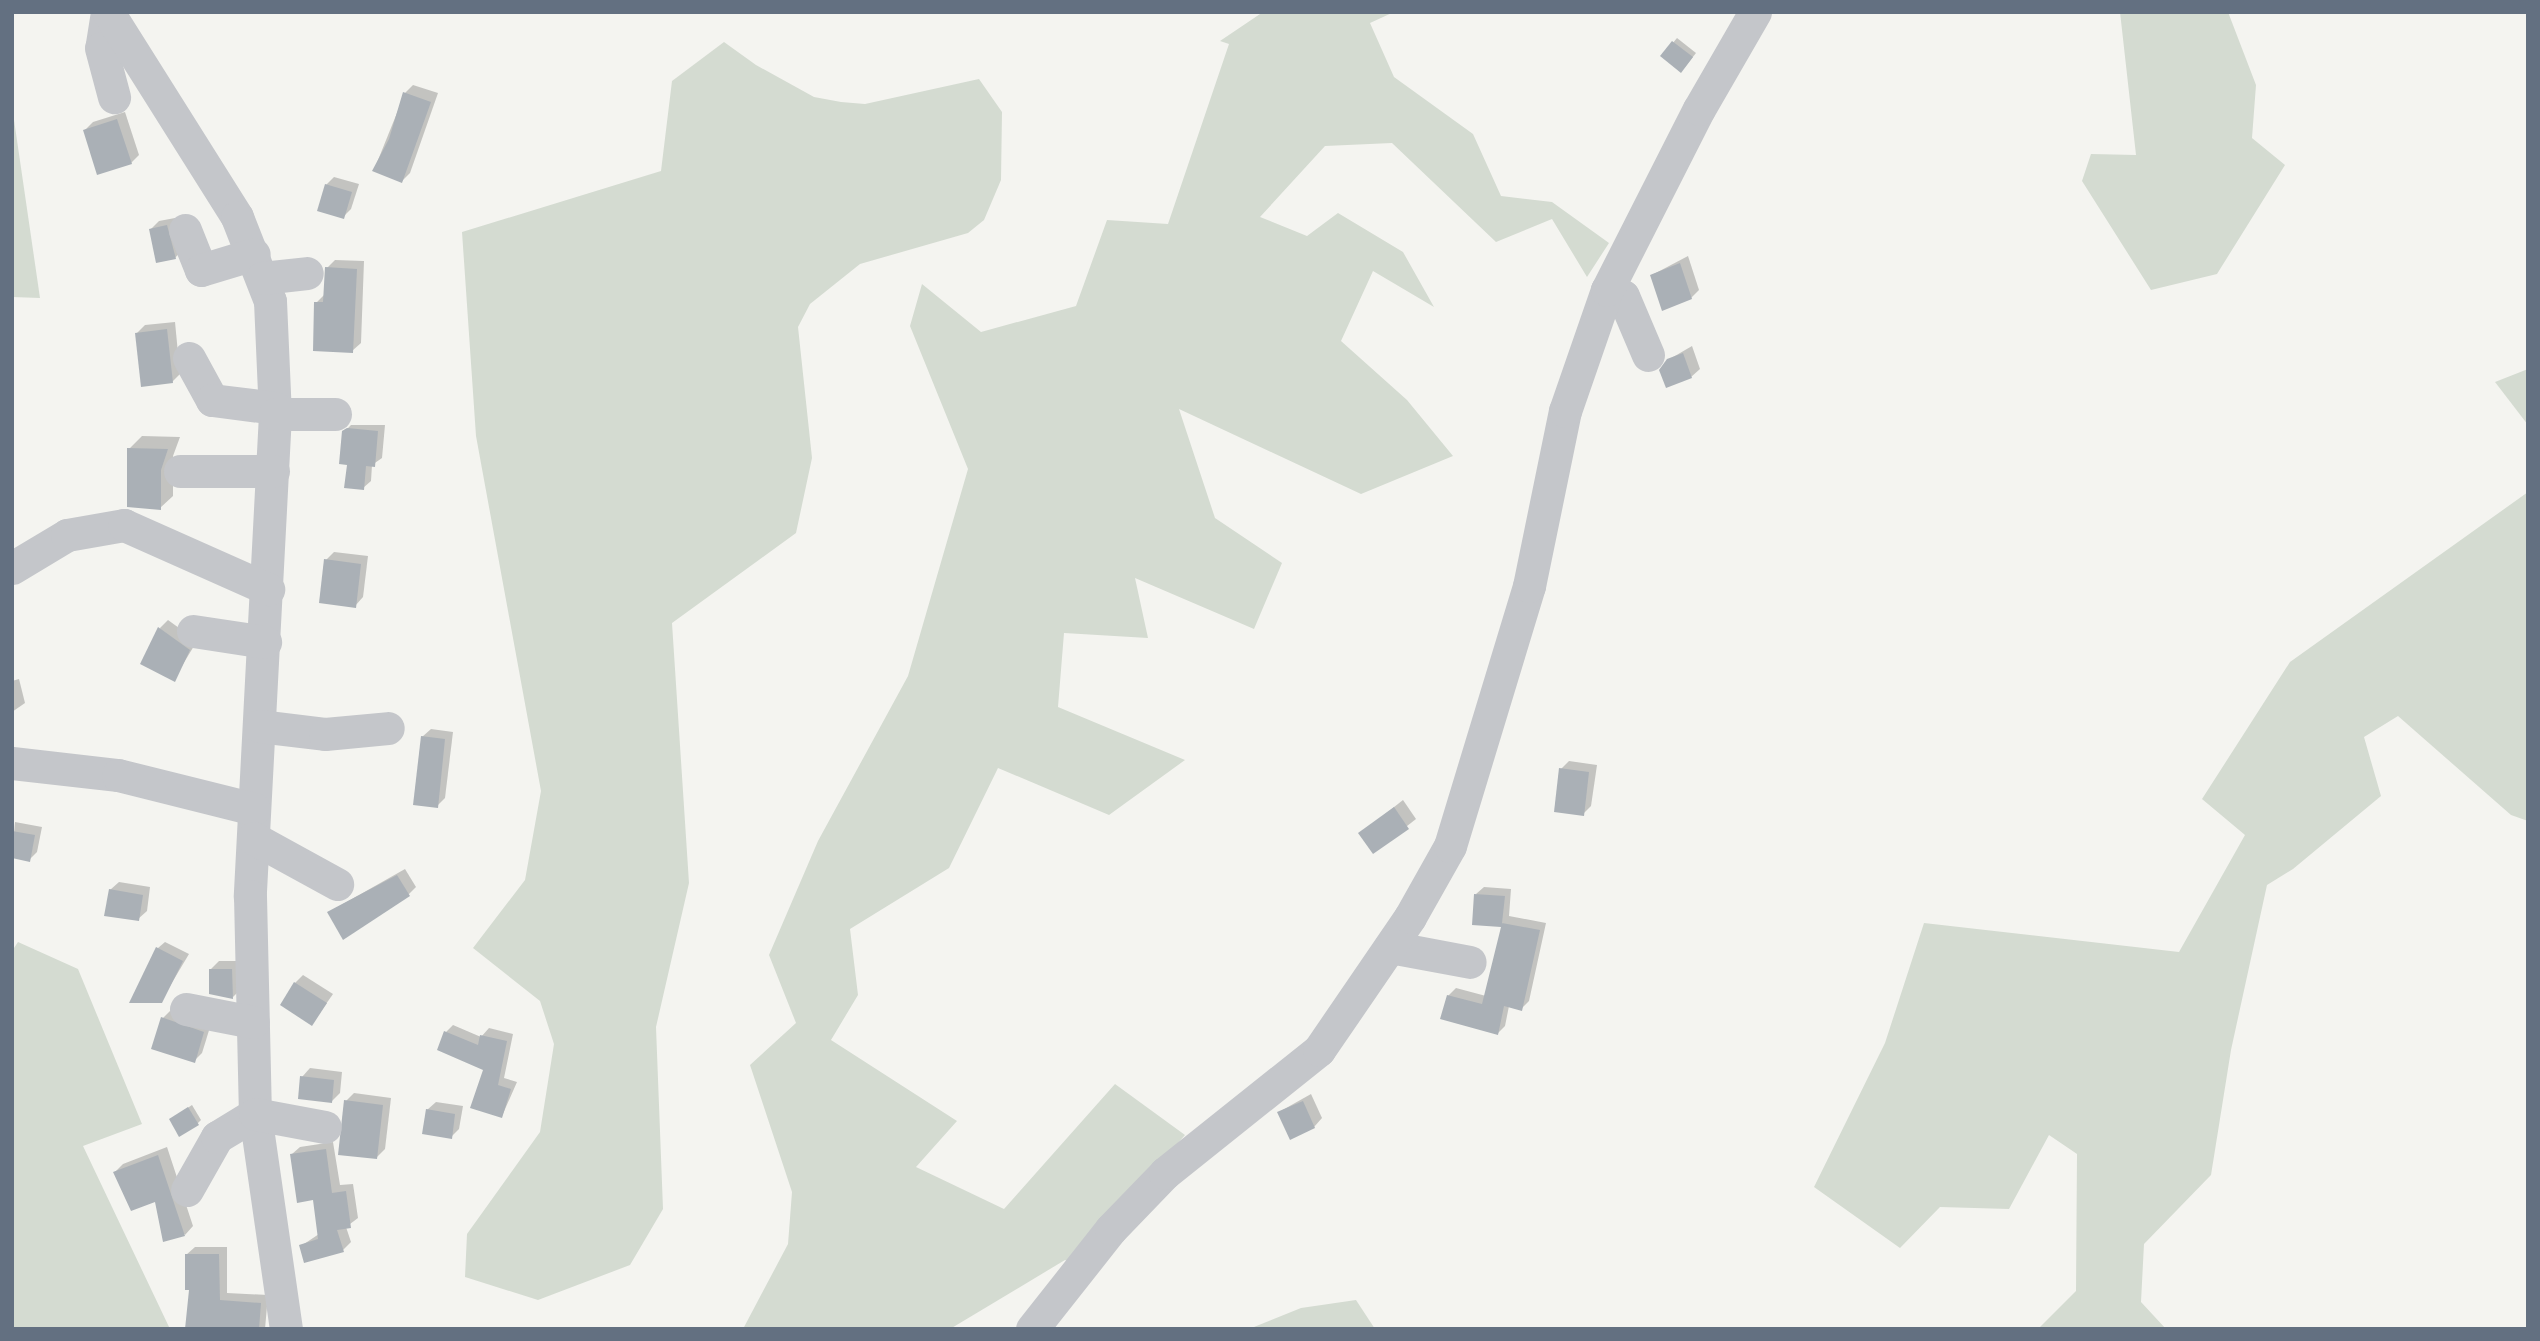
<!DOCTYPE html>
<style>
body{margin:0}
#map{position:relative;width:2540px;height:1341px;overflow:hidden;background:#f4f4f0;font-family:Inter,sans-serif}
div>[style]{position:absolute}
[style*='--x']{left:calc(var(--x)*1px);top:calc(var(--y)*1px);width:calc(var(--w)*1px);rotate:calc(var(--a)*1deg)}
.green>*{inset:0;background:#d4dbd1}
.shadow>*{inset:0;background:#0003}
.building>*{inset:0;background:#aab0b6}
.minor>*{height:33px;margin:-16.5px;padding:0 16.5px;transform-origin:16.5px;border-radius:16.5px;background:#c4c6ca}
span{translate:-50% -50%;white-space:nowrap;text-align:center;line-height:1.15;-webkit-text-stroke:7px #fff;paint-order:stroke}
.frame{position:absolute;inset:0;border:14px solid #637081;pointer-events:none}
</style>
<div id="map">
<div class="green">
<div style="clip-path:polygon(1263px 12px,1394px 12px,1370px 23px,1394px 77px,1473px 134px,1501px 196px,1552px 202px,1609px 243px,1587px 277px,1552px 219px,1496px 242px,1392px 143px,1325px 146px,1260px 217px,1307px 236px,1338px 213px,1403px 252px,1434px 307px,1373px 271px,1341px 341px,1407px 400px,1453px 456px,1361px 494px,1179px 409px,1215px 518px,1282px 563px,1254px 629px,1135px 578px,1148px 638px,1064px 633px,1058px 707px,1185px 760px,1109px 815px,998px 768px,949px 868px,850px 929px,858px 995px,831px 1040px,957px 1121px,916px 1167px,1004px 1209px,1115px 1084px,1185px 1135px,1072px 1263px,1065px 1260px,950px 1329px,743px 1329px,788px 1244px,792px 1192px,750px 1065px,796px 1023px,769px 955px,818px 841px,908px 676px,968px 469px,910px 326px,922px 284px,981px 332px,1076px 306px,1107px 220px,1168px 224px,1229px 44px,1220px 41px)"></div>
<div style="clip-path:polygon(2120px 12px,2228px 12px,2256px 85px,2252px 138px,2285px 165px,2217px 274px,2151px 290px,2082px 181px,2091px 154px,2136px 155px)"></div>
<div style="clip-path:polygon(724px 42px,756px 65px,814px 97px,841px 102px,865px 104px,979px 79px,1002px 112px,1001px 180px,984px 220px,968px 233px,860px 264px,810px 304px,798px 327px,812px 458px,796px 533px,672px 623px,689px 883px,656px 1027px,663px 1209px,630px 1265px,538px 1300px,465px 1277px,467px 1234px,540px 1132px,554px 1044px,540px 1001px,473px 948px,525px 880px,541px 791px,476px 436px,462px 232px,661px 171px,672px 81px)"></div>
<div style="clip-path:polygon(12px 106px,40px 298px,12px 297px)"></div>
<div style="clip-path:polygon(2528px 369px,2528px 425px,2495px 382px)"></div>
<div style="clip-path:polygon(2528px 492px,2528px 821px,2511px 815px,2398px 716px,2364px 737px,2381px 796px,2293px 869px,2267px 885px,2231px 1050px,2211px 1175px,2144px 1244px,2141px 1302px,2166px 1329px,2038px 1329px,2076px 1291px,2077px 1154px,2049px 1135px,2009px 1209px,1940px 1207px,1900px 1248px,1814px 1187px,1885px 1043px,1924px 923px,2179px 952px,2245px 835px,2202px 799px,2290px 662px)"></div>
<div style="clip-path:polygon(18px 942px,78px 969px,142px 1124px,83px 1146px,170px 1329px,12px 1329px,12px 951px)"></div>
<div style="clip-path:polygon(1356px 1300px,1375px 1329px,1249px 1329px,1301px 1308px)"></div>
</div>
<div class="shadow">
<div style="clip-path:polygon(1677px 38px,1696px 53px,1685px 67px,1662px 56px)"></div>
<div style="clip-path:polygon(413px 85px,438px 93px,410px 173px,402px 181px,374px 170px,405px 93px)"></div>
<div style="clip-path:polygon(125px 112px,139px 155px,131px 163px,85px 130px,93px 122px)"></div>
<div style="clip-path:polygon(334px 177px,359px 184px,351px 209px,343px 217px,326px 185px)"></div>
<div style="clip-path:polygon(175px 218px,183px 249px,175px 258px,151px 229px,159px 221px)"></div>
<div style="clip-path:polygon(1688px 256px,1699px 290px,1691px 298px,1652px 275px)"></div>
<div style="clip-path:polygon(335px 260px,364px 261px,361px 343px,352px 351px,316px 303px,325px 294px,327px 268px)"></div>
<div style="clip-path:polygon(175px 322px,180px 374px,172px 382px,137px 333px,145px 325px)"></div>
<div style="clip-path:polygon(1692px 346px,1700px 369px,1691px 377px,1668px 360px)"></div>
<div style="clip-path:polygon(351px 425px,385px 425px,382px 458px,372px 465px,371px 481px,363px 488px,349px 463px,344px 432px)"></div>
<div style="clip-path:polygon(142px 436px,180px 437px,173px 456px,173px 496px,160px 508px,129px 449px)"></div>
<div style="clip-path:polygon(334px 552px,368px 556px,363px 597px,355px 606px,326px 560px)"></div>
<div style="clip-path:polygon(168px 620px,197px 641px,174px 679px,160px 628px)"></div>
<div style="clip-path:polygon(19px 679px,25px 703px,12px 712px,12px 681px)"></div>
<div style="clip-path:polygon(431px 729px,453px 732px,445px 798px,437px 806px,422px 737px)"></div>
<div style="clip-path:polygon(1569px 761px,1597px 765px,1591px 806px,1583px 814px,1561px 769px)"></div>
<div style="clip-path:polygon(1403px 800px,1416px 819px,1374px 852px,1361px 833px)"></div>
<div style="clip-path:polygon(15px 822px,42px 827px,37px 852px,29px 860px,12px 856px)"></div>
<div style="clip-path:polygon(405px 869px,416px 887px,409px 894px,329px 912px)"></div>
<div style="clip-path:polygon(119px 882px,150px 887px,147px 911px,138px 919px,110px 890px)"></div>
<div style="clip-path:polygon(1484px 887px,1511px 889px,1509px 916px,1546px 923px,1529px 1001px,1521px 1009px,1509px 1006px,1505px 1026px,1498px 1033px,1448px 996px,1456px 988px,1486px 996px,1504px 925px,1476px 894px)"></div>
<div style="clip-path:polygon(165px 942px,189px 954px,161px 1001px,158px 948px)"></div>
<div style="clip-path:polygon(219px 961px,240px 961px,241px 989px,233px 997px,210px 970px)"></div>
<div style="clip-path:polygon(303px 975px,333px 994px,312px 1024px,295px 983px)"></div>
<div style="clip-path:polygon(171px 1010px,211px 1024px,202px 1053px,194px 1061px,163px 1018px)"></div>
<div style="clip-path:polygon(453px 1025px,481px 1037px,489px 1028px,513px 1034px,504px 1078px,517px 1082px,502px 1116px,485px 1069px,446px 1032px)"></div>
<div style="clip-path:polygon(310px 1068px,342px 1072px,340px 1093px,331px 1102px,302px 1077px)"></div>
<div style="clip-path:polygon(354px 1093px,391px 1098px,385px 1149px,377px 1157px,346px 1101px)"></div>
<div style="clip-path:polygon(1311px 1094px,1322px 1118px,1314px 1127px,1279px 1112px)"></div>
<div style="clip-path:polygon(436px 1102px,463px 1106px,459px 1129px,451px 1137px,427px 1110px)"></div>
<div style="clip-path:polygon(192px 1105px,201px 1120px,197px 1124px,171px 1119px)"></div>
<div style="clip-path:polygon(333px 1142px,340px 1185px,353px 1184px,358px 1218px,346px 1227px,351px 1242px,343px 1250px,301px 1246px,319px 1234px,314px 1198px,292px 1154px,300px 1147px)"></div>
<div style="clip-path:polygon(167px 1147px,193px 1226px,185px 1235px,156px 1198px,115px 1172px,123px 1164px)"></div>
<div style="clip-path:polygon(195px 1247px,227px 1247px,227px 1293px,268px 1295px,265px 1329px,186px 1329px,191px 1289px,186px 1255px)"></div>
</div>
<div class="building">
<div style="clip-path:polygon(1672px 41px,1693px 57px,1681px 73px,1660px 56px)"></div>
<div style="clip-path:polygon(403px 92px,431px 102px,402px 183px,372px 171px,389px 139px)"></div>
<div style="clip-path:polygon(117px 119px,132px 164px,97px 175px,83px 130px)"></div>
<div style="clip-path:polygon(325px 184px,352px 192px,344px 219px,317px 211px)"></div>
<div style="clip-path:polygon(167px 225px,176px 259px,156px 263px,149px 229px)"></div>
<div style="clip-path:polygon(1680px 263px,1692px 299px,1662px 311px,1650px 275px)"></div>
<div style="clip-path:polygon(325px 267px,357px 269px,353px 353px,313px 351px,314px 302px,323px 302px)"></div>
<div style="clip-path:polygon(167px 329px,173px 383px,141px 387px,135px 333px)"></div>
<div style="clip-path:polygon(1683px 353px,1692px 378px,1666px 388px,1659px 370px,1667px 359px)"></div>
<div style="clip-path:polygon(347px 428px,378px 431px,375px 467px,366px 466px,364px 490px,344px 488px,347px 465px,339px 464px,342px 431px)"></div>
<div style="clip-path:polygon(127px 448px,168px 449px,161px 470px,161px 510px,127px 507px)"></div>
<div style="clip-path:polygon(324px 559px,361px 564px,356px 608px,319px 603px)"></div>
<div style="clip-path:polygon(158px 627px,190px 650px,175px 682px,140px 664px)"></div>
<div style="clip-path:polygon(421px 736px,445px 739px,438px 808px,413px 805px)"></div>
<div style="clip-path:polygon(1559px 768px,1589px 772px,1584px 816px,1554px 812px)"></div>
<div style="clip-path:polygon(1394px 807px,1409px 829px,1373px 854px,1358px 833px)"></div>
<div style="clip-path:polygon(12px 831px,35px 835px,30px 862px,12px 858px)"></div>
<div style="clip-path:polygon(397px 875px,410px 896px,343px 940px,327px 912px)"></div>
<div style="clip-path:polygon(109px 889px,143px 895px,139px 921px,104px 916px)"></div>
<div style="clip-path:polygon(1474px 894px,1505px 896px,1502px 923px,1540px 930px,1522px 1011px,1504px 1006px,1498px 1035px,1440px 1019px,1447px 995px,1482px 1004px,1501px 927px,1472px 925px)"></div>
<div style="clip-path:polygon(156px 947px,183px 961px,162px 1003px,129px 1003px)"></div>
<div style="clip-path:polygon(209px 969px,232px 969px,233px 999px,209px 994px)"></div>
<div style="clip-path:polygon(294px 982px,327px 1003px,312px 1026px,280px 1005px)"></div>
<div style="clip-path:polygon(161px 1017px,204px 1032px,195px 1063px,151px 1049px)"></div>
<div style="clip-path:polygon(444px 1031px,478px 1045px,480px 1035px,507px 1041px,498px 1085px,511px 1089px,502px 1118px,470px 1108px,483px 1070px,437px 1050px)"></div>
<div style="clip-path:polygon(300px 1076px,334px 1080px,332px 1103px,298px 1099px)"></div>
<div style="clip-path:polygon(344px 1100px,383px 1105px,377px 1159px,338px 1155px)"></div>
<div style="clip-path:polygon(1303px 1101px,1315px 1128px,1290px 1140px,1277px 1112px)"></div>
<div style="clip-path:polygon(188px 1107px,199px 1125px,179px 1137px,169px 1119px)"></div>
<div style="clip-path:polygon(426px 1109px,455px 1114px,452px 1139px,422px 1134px)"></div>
<div style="clip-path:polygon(326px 1149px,332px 1193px,346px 1191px,351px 1228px,337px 1230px,344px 1252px,304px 1263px,299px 1245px,318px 1239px,313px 1200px,297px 1203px,290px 1154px)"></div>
<div style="clip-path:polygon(158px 1155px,185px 1236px,163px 1242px,155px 1202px,131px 1211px,113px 1172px)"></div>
<div style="clip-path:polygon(185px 1254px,219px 1254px,220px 1300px,261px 1303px,259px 1329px,185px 1329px,189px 1290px,185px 1290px)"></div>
</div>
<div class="minor">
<div style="--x:107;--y:12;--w:36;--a:99"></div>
<div style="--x:101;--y:48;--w:51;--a:75.1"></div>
<div style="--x:108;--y:12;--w:242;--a:57.8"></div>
<div style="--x:237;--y:217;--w:90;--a:68.6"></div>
<div style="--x:270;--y:301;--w:113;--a:87.5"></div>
<div style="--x:275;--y:414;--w:483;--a:93"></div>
<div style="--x:250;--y:896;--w:218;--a:88.7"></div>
<div style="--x:255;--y:1114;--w:217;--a:81.8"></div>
<div style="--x:185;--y:230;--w:43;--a:68.2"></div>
<div style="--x:201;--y:270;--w:55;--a:-16.8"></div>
<div style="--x:262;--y:278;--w:45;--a:-6.3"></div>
<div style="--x:1607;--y:290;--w:17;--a:21"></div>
<div style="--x:1623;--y:296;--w:64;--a:67"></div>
<div style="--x:189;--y:358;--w:48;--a:61.3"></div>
<div style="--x:212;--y:400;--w:64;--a:7.2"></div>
<div style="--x:275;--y:414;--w:60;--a:0"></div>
<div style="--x:180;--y:471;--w:93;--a:0"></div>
<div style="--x:12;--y:568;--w:64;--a:-31"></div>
<div style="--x:67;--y:535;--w:58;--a:-10"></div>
<div style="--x:124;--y:525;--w:158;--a:24"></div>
<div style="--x:193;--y:631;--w:73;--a:8.7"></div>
<div style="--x:259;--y:726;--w:66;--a:6.9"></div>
<div style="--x:325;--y:734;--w:63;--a:-5.4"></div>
<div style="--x:12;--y:763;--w:107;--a:6.5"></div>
<div style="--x:118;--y:775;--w:140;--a:14"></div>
<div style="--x:253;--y:838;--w:96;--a:28.7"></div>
<div style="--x:1390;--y:947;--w:81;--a:10.6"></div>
<div style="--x:186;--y:1009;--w:68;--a:11"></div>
<div style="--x:187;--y:1190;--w:61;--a:-60.5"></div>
<div style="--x:217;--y:1137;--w:44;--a:-31.2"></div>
<div style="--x:255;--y:1114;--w:71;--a:10.5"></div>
<div style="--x:1032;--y:1329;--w:127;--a:-51.7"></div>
<div style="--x:1111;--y:1229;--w:78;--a:-46"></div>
<div style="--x:1165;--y:1173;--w:197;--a:-38.6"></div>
<div style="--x:1319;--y:1050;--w:161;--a:-55.6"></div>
<div style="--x:1410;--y:917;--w:81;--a:-60.6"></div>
<div style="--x:1450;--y:846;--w:272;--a:-73.1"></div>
<div style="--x:1529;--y:586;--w:179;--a:-78.4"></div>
<div style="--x:1565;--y:411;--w:128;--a:-70.9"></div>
<div style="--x:1607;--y:290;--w:203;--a:-63.1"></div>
<div style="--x:1699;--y:109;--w:112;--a:-60"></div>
</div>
<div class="frame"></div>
</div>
